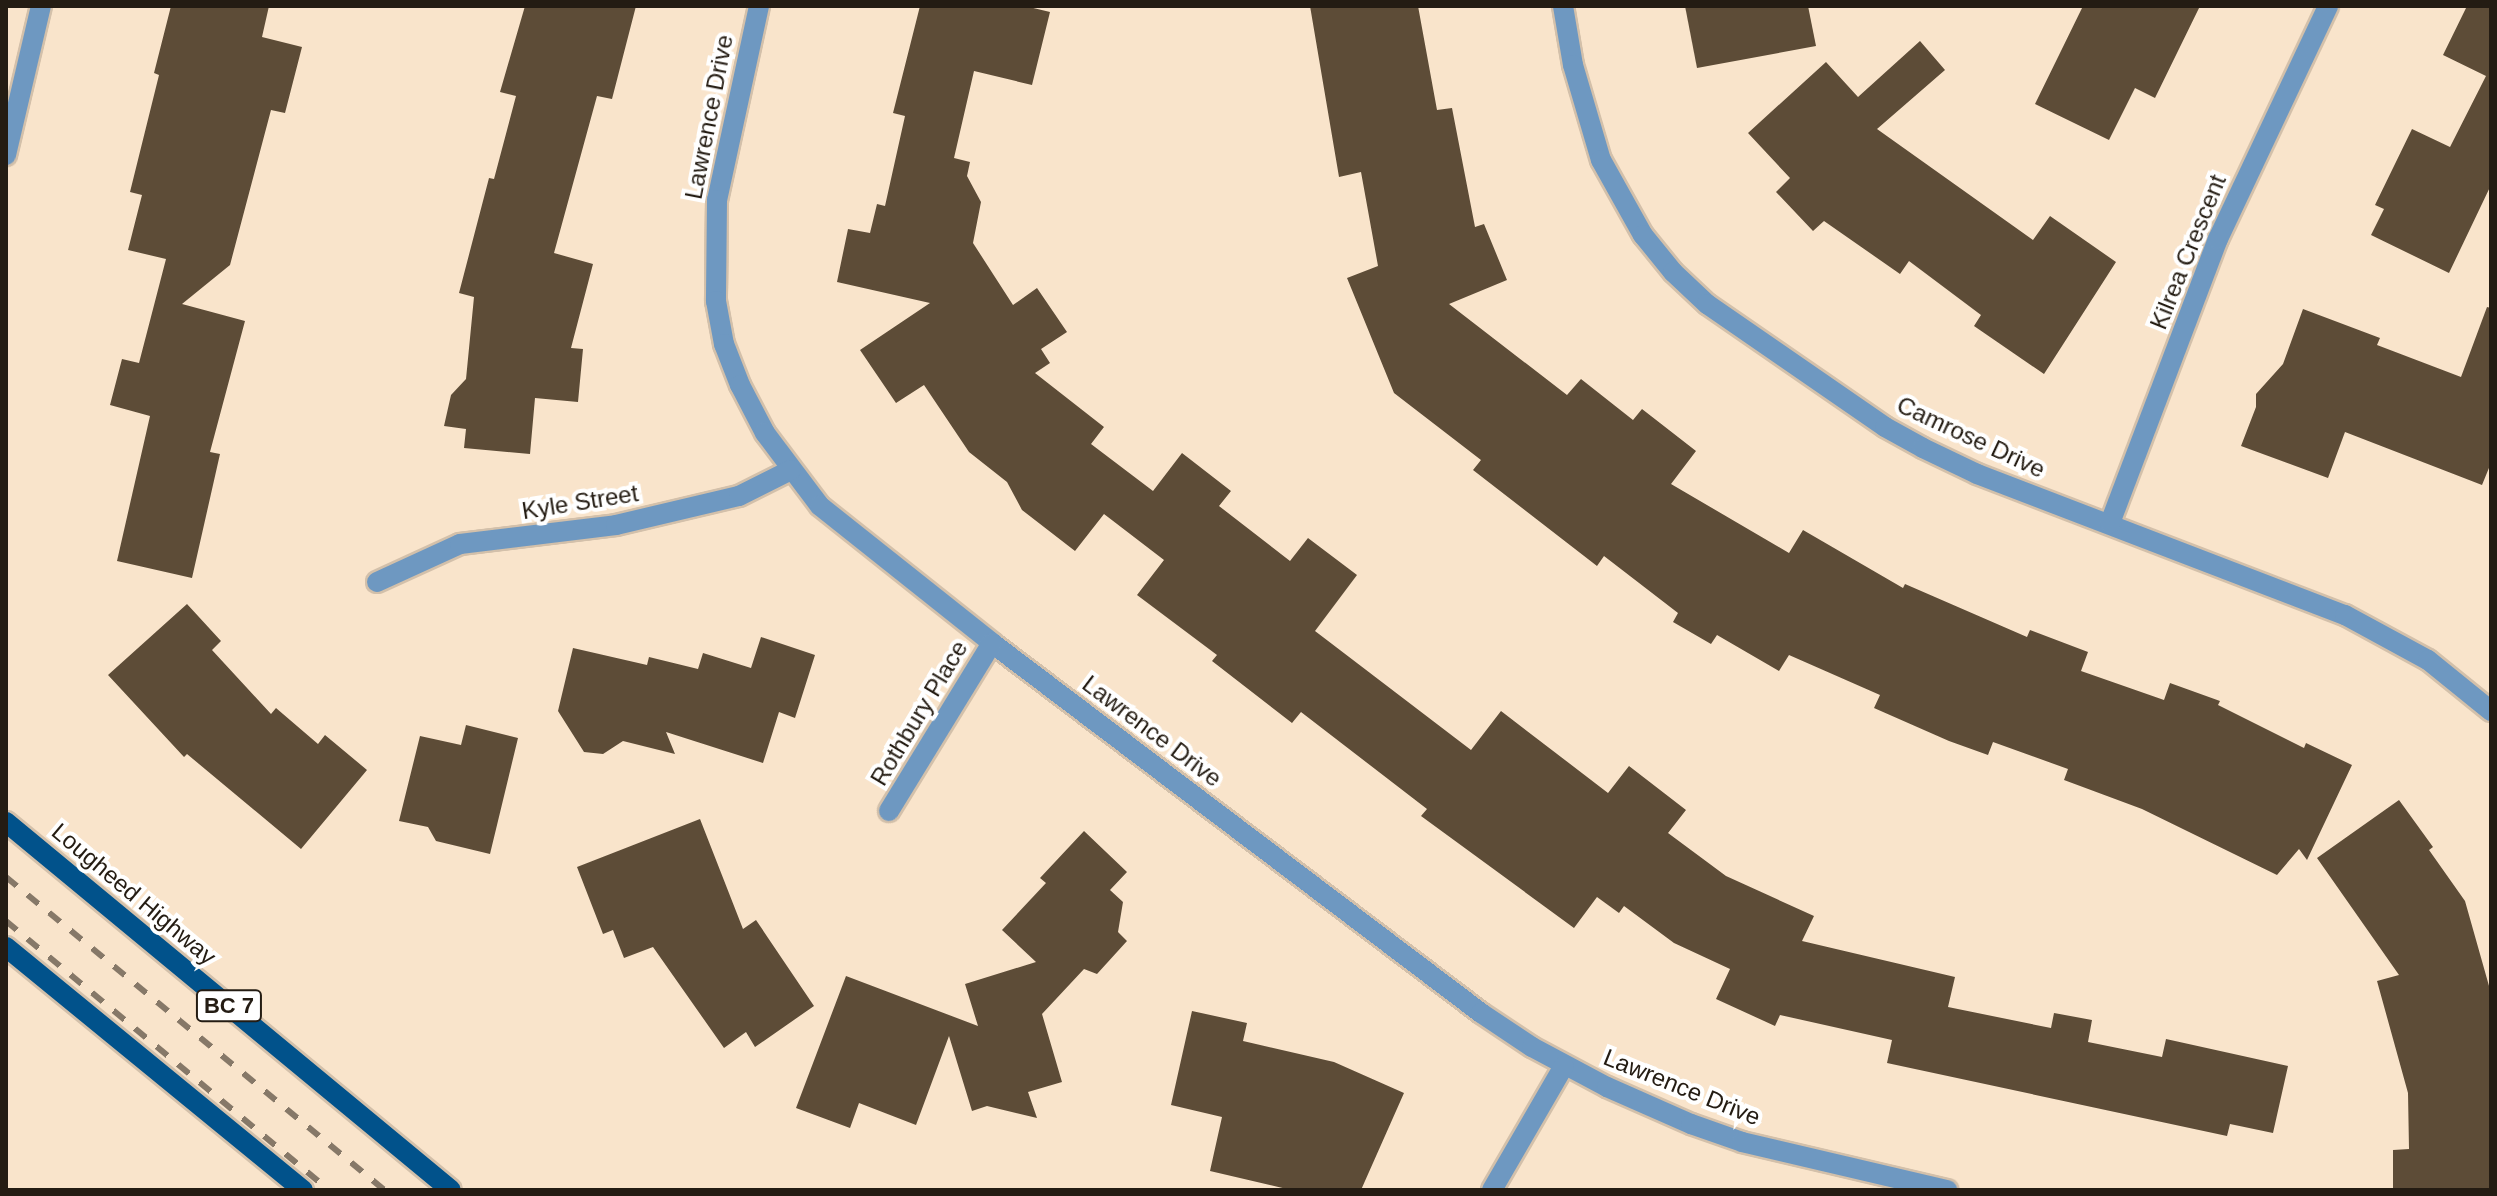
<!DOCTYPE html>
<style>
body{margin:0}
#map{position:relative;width:2497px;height:1196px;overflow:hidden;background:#f9e4cb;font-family:Arial,sans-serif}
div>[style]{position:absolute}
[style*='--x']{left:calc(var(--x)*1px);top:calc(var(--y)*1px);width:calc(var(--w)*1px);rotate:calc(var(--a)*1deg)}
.building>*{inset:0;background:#5d4c37}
.roads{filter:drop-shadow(2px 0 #d3c0aa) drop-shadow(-2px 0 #d3c0aa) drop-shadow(0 2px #d3c0aa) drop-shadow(0 -2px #d3c0aa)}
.minor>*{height:20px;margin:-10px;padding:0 10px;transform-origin:10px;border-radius:10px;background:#6e98c1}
.major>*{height:20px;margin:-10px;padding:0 10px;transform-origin:10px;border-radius:10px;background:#01528b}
.rail>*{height:6px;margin-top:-3px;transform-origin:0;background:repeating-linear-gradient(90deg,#867868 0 14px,transparent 0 28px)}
span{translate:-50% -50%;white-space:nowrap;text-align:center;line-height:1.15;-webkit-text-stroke:8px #fff;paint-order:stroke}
.shield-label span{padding:2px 6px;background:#fff;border:2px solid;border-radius:6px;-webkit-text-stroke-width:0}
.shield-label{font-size:22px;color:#241c13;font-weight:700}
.street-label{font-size:24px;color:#241c13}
.frame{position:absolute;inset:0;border:8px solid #241c13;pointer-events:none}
</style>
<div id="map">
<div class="building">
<div style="clip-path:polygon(171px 6px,269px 6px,262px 37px,302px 47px,285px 113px,271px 110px,230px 265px,182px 304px,245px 321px,210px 452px,220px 454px,192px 578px,117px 561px,150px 416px,110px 405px,122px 359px,139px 363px,166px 259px,128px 250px,142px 195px,130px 192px,159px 75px,154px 73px)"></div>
<div style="clip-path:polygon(525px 6px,636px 6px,612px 99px,597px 96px,554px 253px,593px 264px,571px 348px,583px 349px,578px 402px,535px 398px,530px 454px,464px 448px,466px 429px,444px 426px,451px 395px,466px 379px,474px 297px,459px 293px,489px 178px,494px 179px,516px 96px,500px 92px)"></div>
<div style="clip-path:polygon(920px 6px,1025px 6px,1050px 12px,1032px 85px,974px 71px,954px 158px,970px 162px,967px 176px,981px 202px,973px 243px,1013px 305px,1037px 288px,1067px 332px,1041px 349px,1050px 363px,1035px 373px,1104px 427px,1091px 444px,1153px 491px,1182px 453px,1231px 491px,1219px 506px,1290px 561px,1308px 538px,1357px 575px,1315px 631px,1471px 750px,1501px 711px,1608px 793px,1629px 766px,1686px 810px,1668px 833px,1726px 876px,1814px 916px,1802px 941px,1955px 977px,1948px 1007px,2051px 1028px,2054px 1013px,2092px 1020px,2088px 1042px,2162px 1057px,2166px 1039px,2288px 1066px,2273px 1133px,2230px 1124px,2227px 1136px,1887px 1063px,1892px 1040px,1780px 1015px,1775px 1026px,1716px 999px,1730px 969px,1674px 943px,1624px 906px,1619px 913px,1597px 897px,1574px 928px,1421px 816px,1427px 809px,1301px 712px,1292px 723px,1212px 661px,1217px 655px,1137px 595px,1164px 560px,1104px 514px,1075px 551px,1022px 510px,1007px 482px,969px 452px,924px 385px,896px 403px,860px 350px,930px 303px,837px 282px,848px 229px,870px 233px,877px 204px,885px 206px,905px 116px,893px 113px)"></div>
<div style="clip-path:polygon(1310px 6px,1418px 6px,1437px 110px,1452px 108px,1475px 227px,1484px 224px,1507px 280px,1449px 304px,1567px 395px,1581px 379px,1633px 420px,1642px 409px,1696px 451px,1671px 484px,1789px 553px,1803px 530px,1903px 588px,1905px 584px,2027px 637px,2030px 630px,2088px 652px,2081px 671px,2164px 700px,2170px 683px,2220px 701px,2218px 705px,2304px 748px,2306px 743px,2352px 765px,2307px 860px,2299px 849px,2277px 875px,2142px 809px,2064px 780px,2068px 769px,1993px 742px,1988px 755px,1949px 741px,1874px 708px,1880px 695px,1789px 655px,1779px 671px,1717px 635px,1711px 644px,1673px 622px,1678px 613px,1604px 556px,1597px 566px,1473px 470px,1481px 460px,1394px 393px,1347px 278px,1378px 266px,1361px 172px,1339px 177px)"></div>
<div style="clip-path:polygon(1685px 6px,1808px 6px,1816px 46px,1697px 68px)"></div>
<div style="clip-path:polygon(2083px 6px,2200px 6px,2155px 98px,2135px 88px,2109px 140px,2035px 104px)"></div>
<div style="clip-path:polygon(2467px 6px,2491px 6px,2491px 185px,2449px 273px,2371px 235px,2384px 209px,2375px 205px,2412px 129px,2450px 147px,2486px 76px,2443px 55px)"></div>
<div style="clip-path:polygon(1920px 41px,1945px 70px,1877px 129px,2033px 240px,2050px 216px,2116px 262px,2044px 374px,1974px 326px,1981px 315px,1909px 261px,1900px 274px,1824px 221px,1813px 231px,1776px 192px,1790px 178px,1748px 133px,1826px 62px,1858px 97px)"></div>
<div style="clip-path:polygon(2487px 307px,2491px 308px,2491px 463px,2482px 485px,2345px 432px,2328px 478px,2241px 446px,2256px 407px,2256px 394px,2283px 364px,2303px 309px,2380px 338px,2377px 345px,2461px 377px)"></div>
<div style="clip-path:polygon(187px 604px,221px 641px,212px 650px,271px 714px,276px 708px,318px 744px,325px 735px,367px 770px,301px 849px,187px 754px,184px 757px,108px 675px)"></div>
<div style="clip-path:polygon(761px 637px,815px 655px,795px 718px,779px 712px,763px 763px,666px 732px,675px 754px,623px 741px,603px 754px,584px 752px,558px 711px,573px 648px,647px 665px,649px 657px,698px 669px,703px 653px,751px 668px)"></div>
<div style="clip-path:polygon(466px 725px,518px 738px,490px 854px,436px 841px,428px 827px,399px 821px,420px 736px,461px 745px)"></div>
<div style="clip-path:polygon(2399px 800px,2433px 847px,2429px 850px,2465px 901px,2491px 993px,2491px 1190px,2393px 1190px,2393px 1150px,2409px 1149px,2408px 1093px,2377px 981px,2399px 975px,2317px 858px)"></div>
<div style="clip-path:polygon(700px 819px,743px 929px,756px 920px,814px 1006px,755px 1047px,746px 1032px,724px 1048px,653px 947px,624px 958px,613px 930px,603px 934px,577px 867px)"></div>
<div style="clip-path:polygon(1084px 831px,1127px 872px,1110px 890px,1123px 902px,1118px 932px,1127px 941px,1097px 974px,1084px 969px,1042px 1014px,1062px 1082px,1028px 1092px,1037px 1118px,987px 1106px,972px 1111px,949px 1036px,916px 1125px,859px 1103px,850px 1128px,796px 1108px,846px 976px,978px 1026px,965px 984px,1036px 962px,1002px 930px,1046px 883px,1040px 878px)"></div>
<div style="clip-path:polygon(1192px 1011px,1247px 1023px,1243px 1041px,1334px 1062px,1404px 1093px,1361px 1190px,1291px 1190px,1210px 1171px,1222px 1117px,1171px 1105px)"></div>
</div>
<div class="roads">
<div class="minor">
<div style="--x:759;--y:6;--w:198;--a:102.2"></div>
<div style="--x:717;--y:200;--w:101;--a:90.6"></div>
<div style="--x:716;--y:301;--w:44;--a:79.5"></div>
<div style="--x:724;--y:344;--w:44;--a:68.7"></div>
<div style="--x:740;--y:385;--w:54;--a:62.5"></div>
<div style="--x:765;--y:433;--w:91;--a:53"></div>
<div style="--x:820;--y:506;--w:220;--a:38.5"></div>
<div style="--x:992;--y:643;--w:613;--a:37.11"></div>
<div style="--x:1481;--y:1013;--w:61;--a:33.7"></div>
<div style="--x:1532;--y:1047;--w:85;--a:28.1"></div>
<div style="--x:1607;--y:1087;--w:92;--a:23.8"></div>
<div style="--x:1691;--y:1124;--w:54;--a:19.4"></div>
<div style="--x:1742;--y:1142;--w:211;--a:13.2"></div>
<div style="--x:1563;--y:6;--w:60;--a:80.4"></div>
<div style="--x:1573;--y:65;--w:99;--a:73.6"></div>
<div style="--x:1601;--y:160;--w:86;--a:60.8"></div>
<div style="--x:1643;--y:235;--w:48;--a:51"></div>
<div style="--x:1673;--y:272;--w:47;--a:43.3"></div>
<div style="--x:1707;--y:304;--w:216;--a:34.6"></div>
<div style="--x:1885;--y:427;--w:43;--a:28.9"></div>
<div style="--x:1923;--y:448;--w:60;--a:25.7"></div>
<div style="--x:1977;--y:474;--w:394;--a:21"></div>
<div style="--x:2345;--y:615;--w:94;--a:28.5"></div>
<div style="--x:2428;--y:660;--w:81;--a:39"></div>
<div style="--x:6;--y:155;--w:153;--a:-76.8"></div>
<div style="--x:2110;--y:523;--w:304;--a:-69.2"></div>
<div style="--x:2218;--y:239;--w:258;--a:-64.7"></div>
<div style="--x:377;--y:582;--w:91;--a:-24.6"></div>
<div style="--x:460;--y:544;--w:157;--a:-6.9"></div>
<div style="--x:616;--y:525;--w:126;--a:-13.3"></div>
<div style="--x:739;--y:496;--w:58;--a:-26.6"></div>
<div style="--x:889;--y:811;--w:197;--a:-58.5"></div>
<div style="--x:1492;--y:1190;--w:143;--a:-59.9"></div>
</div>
<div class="major">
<div style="--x:6;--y:822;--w:577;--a:39.59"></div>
<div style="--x:6;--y:947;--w:384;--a:39.3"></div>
</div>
</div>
<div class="rail">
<div style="--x:6;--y:877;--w:492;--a:39.6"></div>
<div style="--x:6;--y:921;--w:420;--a:39.8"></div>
</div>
<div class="shield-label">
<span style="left:229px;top:1006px">BC 7</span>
</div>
<div class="street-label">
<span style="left:709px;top:117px;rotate:-79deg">Lawrence Drive</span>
<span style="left:2188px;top:252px;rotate:-68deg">Kilrea Crescent</span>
<span style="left:1971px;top:437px;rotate:25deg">Camrose Drive</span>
<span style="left:580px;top:502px;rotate:-9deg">Kyle Street</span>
<span style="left:919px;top:713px;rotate:-59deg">Rothbury Place</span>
<span style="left:1152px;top:731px;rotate:37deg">Lawrence Drive</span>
<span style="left:134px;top:894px;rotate:40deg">Lougheed Highway</span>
<span style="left:1682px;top:1087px;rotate:22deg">Lawrence Drive</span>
</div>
<div class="frame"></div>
</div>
